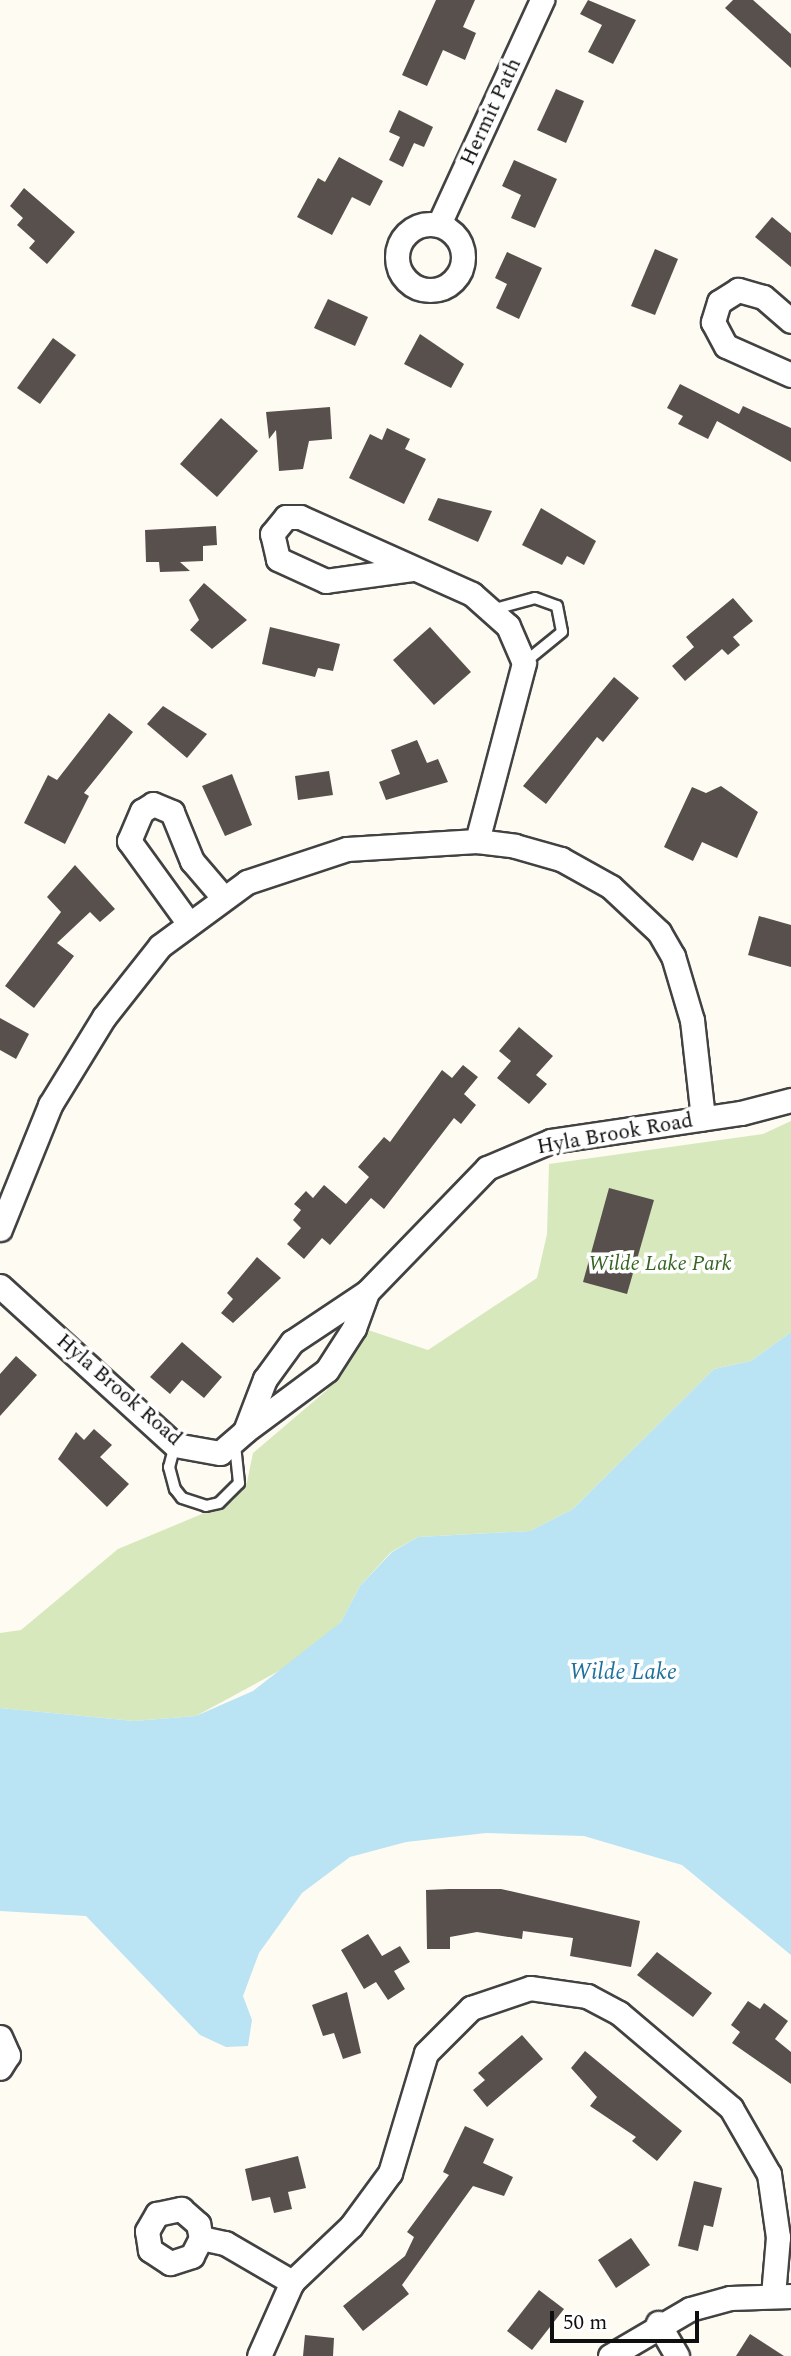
<!DOCTYPE html>
<style>
body{margin:0}
#map{position:relative;width:791px;height:2356px;overflow:hidden;background:#fefbf3;font-family:Spectral,serif}
div>[style]{position:absolute}
[style*='--x']{left:calc(var(--x)*1px);top:calc(var(--y)*1px);width:calc(var(--w)*1px);rotate:calc(var(--a)*1deg)}
.green>*{inset:0;background:#d7e8bd}
.water>*{inset:0;background:#bae3f3}
.building>*{inset:0;background:#58504c}
.roads{filter:drop-shadow(2px 0 #424242) drop-shadow(-2px 0 #424242) drop-shadow(0 2px #424242) drop-shadow(0 -2px #424242)}
.service>*{height:10px;margin:-5px;padding:0 5px;transform-origin:5px;border-radius:5px;background:#fff}
.minor>*{height:23px;margin:-11.5px;padding:0 11.5px;transform-origin:11.5px;border-radius:11.5px;background:#fff}
.minor>.ring{margin:-11.5px;padding:0;box-sizing:content-box;background:none;border:23px solid #fff;border-radius:50%}
span{translate:-50% -50%;white-space:nowrap;text-align:center;line-height:1.15;-webkit-text-stroke:7px #fff;paint-order:stroke}
.street-label{font-size:21px;color:#0f0f0f}
.park-label{font-size:21px;color:#366522;font-style:italic}
.water-label{font-size:23px;color:#1e719c;font-style:italic}
.scale{position:absolute;left:550px;top:2311px;width:149px;height:32px;box-sizing:border-box;border:4px solid #0f0f0f;border-top:0;padding-left:9px;font-size:21px;line-height:24px;white-space:nowrap;color:#0f0f0f;-webkit-text-stroke:5px #fff;paint-order:stroke}
</style>
<div id="map">
<div class="green">
<div style="clip-path:polygon(791px 1121px,791px 1332px,751px 1361px,714px 1369px,573px 1509px,530px 1531px,418px 1537px,391px 1552px,360px 1586px,341px 1622px,299px 1660px,196px 1716px,134px 1721px,0 1708px,0 1633px,21px 1630px,118px 1549px,233px 1501px,247px 1482px,253px 1453px,327px 1390px,368px 1330px,428px 1350px,537px 1278px,547px 1234px,549px 1164px,763px 1134px)"></div>
</div>
<div class="water">
<div style="clip-path:polygon(791px 1332px,791px 1955px,682px 1865px,584px 1836px,486px 1833px,406px 1842px,350px 1857px,302px 1893px,259px 1953px,243px 1996px,252px 2020px,248px 2046px,226px 2047px,200px 2035px,86px 1916px,0 1911px,0 1708px,134px 1721px,196px 1716px,253px 1691px,341px 1622px,360px 1586px,392px 1552px,418px 1537px,530px 1531px,573px 1509px,714px 1369px,751px 1361px)"></div>
</div>
<div class="building">
<div style="clip-path:polygon(436px 0,475px 0,463px 27px,476px 33px,465px 60px,443px 50px,427px 86px,402px 75px)"></div>
<div style="clip-path:polygon(588px 0,636px 20px,613px 64px,588px 52px,602px 25px,580px 14px)"></div>
<div style="clip-path:polygon(733px 0,753px 0,791px 34px,791px 68px,725px 8px)"></div>
<div style="clip-path:polygon(556px 89px,584px 101px,566px 143px,537px 130px)"></div>
<div style="clip-path:polygon(399px 110px,433px 127px,424px 147px,414px 143px,403px 167px,389px 160px,400px 137px,389px 132px)"></div>
<div style="clip-path:polygon(339px 157px,383px 181px,370px 206px,352px 197px,332px 235px,297px 217px,318px 178px,325px 182px)"></div>
<div style="clip-path:polygon(514px 160px,557px 179px,535px 228px,511px 218px,521px 195px,502px 186px)"></div>
<div style="clip-path:polygon(24px 188px,75px 232px,47px 264px,29px 248px,35px 241px,17px 225px,23px 218px,10px 206px)"></div>
<div style="clip-path:polygon(772px 217px,791px 233px,791px 267px,755px 237px)"></div>
<div style="clip-path:polygon(655px 249px,678px 259px,655px 315px,631px 306px)"></div>
<div style="clip-path:polygon(507px 252px,542px 268px,519px 319px,496px 308px,507px 284px,495px 278px)"></div>
<div style="clip-path:polygon(328px 299px,368px 317px,355px 346px,314px 328px)"></div>
<div style="clip-path:polygon(420px 334px,464px 364px,451px 388px,404px 364px)"></div>
<div style="clip-path:polygon(53px 338px,76px 355px,40px 404px,17px 388px)"></div>
<div style="clip-path:polygon(680px 384px,739px 414px,743px 406px,791px 428px,791px 462px,717px 421px,708px 439px,678px 424px,683px 416px,667px 408px)"></div>
<div style="clip-path:polygon(330px 407px,332px 439px,309px 441px,303px 469px,279px 471px,276px 430px,269px 439px,266px 412px)"></div>
<div style="clip-path:polygon(221px 418px,258px 451px,217px 497px,180px 464px)"></div>
<div style="clip-path:polygon(387px 428px,410px 439px,405px 449px,426px 459px,404px 504px,349px 478px,370px 434px,382px 440px)"></div>
<div style="clip-path:polygon(438px 498px,492px 511px,478px 542px,428px 520px)"></div>
<div style="clip-path:polygon(541px 508px,596px 541px,584px 565px,567px 556px,562px 565px,522px 545px)"></div>
<div style="clip-path:polygon(216px 526px,217px 545px,203px 546px,203px 561px,180px 562px,190px 571px,160px 572px,159px 562px,146px 562px,145px 530px)"></div>
<div style="clip-path:polygon(204px 583px,247px 620px,212px 649px,190px 630px,199px 620px,189px 600px)"></div>
<div style="clip-path:polygon(733px 598px,753px 621px,733px 637px,740px 645px,728px 655px,722px 649px,685px 681px,672px 666px,694px 647px,686px 637px)"></div>
<div style="clip-path:polygon(270px 627px,340px 644px,333px 671px,318px 668px,315px 677px,262px 664px)"></div>
<div style="clip-path:polygon(430px 627px,471px 672px,434px 705px,393px 660px)"></div>
<div style="clip-path:polygon(614px 677px,639px 698px,603px 742px,597px 737px,546px 804px,523px 786px)"></div>
<div style="clip-path:polygon(163px 706px,207px 734px,187px 758px,147px 724px)"></div>
<div style="clip-path:polygon(109px 713px,133px 732px,84px 793px,89px 796px,65px 844px,24px 823px,48px 775px,57px 780px)"></div>
<div style="clip-path:polygon(417px 740px,427px 763px,438px 759px,448px 782px,386px 800px,379px 782px,400px 774px,391px 750px)"></div>
<div style="clip-path:polygon(329px 771px,333px 795px,298px 800px,295px 776px)"></div>
<div style="clip-path:polygon(232px 774px,252px 825px,225px 836px,202px 786px)"></div>
<div style="clip-path:polygon(721px 786px,758px 812px,737px 858px,702px 842px,693px 861px,664px 847px,692px 787px,706px 793px)"></div>
<div style="clip-path:polygon(75px 865px,115px 909px,100px 922px,90px 912px,57px 943px,74px 956px,34px 1008px,5px 986px,61px 912px,47px 897px)"></div>
<div style="clip-path:polygon(759px 916px,791px 925px,791px 967px,748px 955px)"></div>
<div style="clip-path:polygon(0 1018px,29px 1034px,16px 1059px,0 1050px)"></div>
<div style="clip-path:polygon(519px 1027px,553px 1056px,536px 1075px,547px 1084px,529px 1104px,497px 1078px,511px 1061px,499px 1051px)"></div>
<div style="clip-path:polygon(463px 1065px,478px 1077px,464px 1094px,476px 1105px,461px 1124px,454px 1118px,384px 1209px,371px 1198px,330px 1245px,322px 1238px,304px 1259px,287px 1244px,301px 1228px,293px 1220px,301px 1210px,294px 1204px,306px 1191px,313px 1198px,324px 1185px,346px 1204px,369px 1177px,358px 1167px,384px 1137px,390px 1142px,442px 1070px,452px 1078px)"></div>
<div style="clip-path:polygon(609px 1188px,654px 1200px,627px 1294px,583px 1282px)"></div>
<div style="clip-path:polygon(257px 1257px,281px 1278px,233px 1323px,221px 1313px,233px 1299px,227px 1293px)"></div>
<div style="clip-path:polygon(182px 1342px,222px 1377px,204px 1398px,182px 1380px,170px 1394px,150px 1377px)"></div>
<div style="clip-path:polygon(16px 1356px,37px 1375px,0 1416px,0 1374px)"></div>
<div style="clip-path:polygon(94px 1429px,112px 1445px,100px 1457px,129px 1484px,107px 1507px,58px 1459px,76px 1432px,84px 1440px)"></div>
<div style="clip-path:polygon(449px 1889px,501px 1889px,640px 1921px,631px 1967px,570px 1956px,573px 1938px,523px 1931px,522px 1939px,477px 1932px,450px 1937px,450px 1949px,427px 1949px,426px 1890px)"></div>
<div style="clip-path:polygon(368px 1934px,382px 1956px,400px 1946px,410px 1962px,394px 1971px,405px 1989px,388px 2000px,376px 1982px,364px 1989px,341px 1950px)"></div>
<div style="clip-path:polygon(657px 1952px,712px 1993px,693px 2017px,637px 1975px)"></div>
<div style="clip-path:polygon(347px 1992px,361px 2053px,343px 2059px,334px 2033px,323px 2036px,312px 2005px)"></div>
<div style="clip-path:polygon(748px 2001px,760px 2009px,764px 2003px,788px 2021px,775px 2039px,791px 2052px,791px 2084px,732px 2043px,740px 2032px,731px 2025px)"></div>
<div style="clip-path:polygon(522px 2035px,543px 2059px,487px 2107px,473px 2090px,485px 2080px,478px 2073px)"></div>
<div style="clip-path:polygon(585px 2051px,682px 2131px,657px 2161px,632px 2141px,636px 2137px,590px 2106px,597px 2097px,571px 2068px)"></div>
<div style="clip-path:polygon(465px 2126px,494px 2139px,483px 2163px,513px 2177px,504px 2196px,473px 2186px,402px 2285px,409px 2294px,363px 2331px,343px 2306px,405px 2256px,414px 2237px,407px 2232px,449px 2175px,443px 2172px)"></div>
<div style="clip-path:polygon(298px 2156px,306px 2188px,288px 2192px,292px 2209px,274px 2213px,270px 2197px,252px 2201px,245px 2169px)"></div>
<div style="clip-path:polygon(694px 2181px,722px 2188px,713px 2227px,704px 2225px,698px 2251px,678px 2246px)"></div>
<div style="clip-path:polygon(631px 2238px,650px 2265px,616px 2288px,598px 2260px)"></div>
<div style="clip-path:polygon(539px 2290px,564px 2309px,532px 2350px,507px 2331px)"></div>
<div style="clip-path:polygon(750px 2334px,784px 2356px,736px 2356px)"></div>
<div style="clip-path:polygon(305px 2335px,334px 2338px,333px 2356px,303px 2356px)"></div>
</div>
<div class="roads">
<div class="service">
<div style="--x:495;--y:609;--w:41;--a:-15.4"></div>
<div style="--x:535;--y:598;--w:23;--a:20"></div>
<div style="--x:557;--y:606;--w:26;--a:79"></div>
<div style="--x:562;--y:632;--w:49;--a:140.8"></div>
<div style="--x:175;--y:1445;--w:23;--a:105"></div>
<div style="--x:169;--y:1467;--w:23;--a:75"></div>
<div style="--x:175;--y:1489;--w:11;--a:52"></div>
<div style="--x:182;--y:1498;--w:25;--a:18"></div>
<div style="--x:206;--y:1506;--w:13;--a:-13"></div>
<div style="--x:219;--y:1503;--w:28;--a:-45"></div>
<div style="--x:239;--y:1483;--w:39;--a:-96"></div>
</div>
<div class="minor">
<div class="ring" style="left:397px;top:224px;width:43px;height:43px"></div>
<div style="--x:439;--y:224;--w:247;--a:-65.3"></div>
<div style="--x:791;--y:321;--w:37;--a:-139"></div>
<div style="--x:763;--y:297;--w:26;--a:-164"></div>
<div style="--x:738;--y:290;--w:22;--a:148"></div>
<div style="--x:719;--y:302;--w:21;--a:107"></div>
<div style="--x:713;--y:322;--w:27;--a:62"></div>
<div style="--x:726;--y:346;--w:71;--a:24"></div>
<div style="--x:412;--y:569;--w:87;--a:172.1"></div>
<div style="--x:326;--y:581;--w:53;--a:-155.4"></div>
<div style="--x:278;--y:559;--w:26;--a:-103"></div>
<div style="--x:272;--y:534;--w:22;--a:-51"></div>
<div style="--x:286;--y:517;--w:14;--a:0"></div>
<div style="--x:300;--y:517;--w:188;--a:24.1"></div>
<div style="--x:472;--y:594;--w:48;--a:41.6"></div>
<div style="--x:508;--y:626;--w:40;--a:66.6"></div>
<div style="--x:524;--y:663;--w:184;--a:104.8"></div>
<div style="--x:187;--y:921;--w:99;--a:-125.9"></div>
<div style="--x:129;--y:841;--w:33;--a:-67"></div>
<div style="--x:142;--y:811;--w:13;--a:-32"></div>
<div style="--x:153;--y:804;--w:21;--a:23"></div>
<div style="--x:172;--y:812;--w:53;--a:67.8"></div>
<div style="--x:192;--y:861;--w:46;--a:49.4"></div>
<div style="--x:0;--y:1229;--w:134;--a:-68"></div>
<div style="--x:50;--y:1105;--w:103;--a:-58.5"></div>
<div style="--x:104;--y:1017;--w:90;--a:-51.7"></div>
<div style="--x:160;--y:946;--w:108;--a:-36.3"></div>
<div style="--x:247;--y:882;--w:105;--a:-18.3"></div>
<div style="--x:347;--y:849;--w:130;--a:-3.5"></div>
<div style="--x:477;--y:841;--w:38;--a:7"></div>
<div style="--x:515;--y:846;--w:48;--a:15.8"></div>
<div style="--x:561;--y:859;--w:57;--a:29.2"></div>
<div style="--x:611;--y:887;--w:66;--a:43.2"></div>
<div style="--x:659;--y:932;--w:28;--a:60"></div>
<div style="--x:673;--y:956;--w:67;--a:73.5"></div>
<div style="--x:692;--y:1020;--w:99;--a:83.6"></div>
<div style="--x:0;--y:1286;--w:236;--a:42.3"></div>
<div style="--x:175;--y:1445;--w:46;--a:10.1"></div>
<div style="--x:220;--y:1453;--w:33;--a:-41"></div>
<div style="--x:245;--y:1431;--w:56;--a:-69"></div>
<div style="--x:265;--y:1379;--w:46;--a:-53.9"></div>
<div style="--x:292;--y:1342;--w:90;--a:-33.7"></div>
<div style="--x:367;--y:1292;--w:173;--a:-45.9"></div>
<div style="--x:487;--y:1168;--w:69;--a:-22.9"></div>
<div style="--x:551;--y:1141;--w:192;--a:-8.4"></div>
<div style="--x:741;--y:1113;--w:52;--a:-14.6"></div>
<div style="--x:245;--y:1431;--w:102;--a:-36.6"></div>
<div style="--x:327;--y:1370;--w:50;--a:-57.3"></div>
<div style="--x:354;--y:1328;--w:38;--a:-70"></div>
<div style="--x:0;--y:2037;--w:20;--a:66"></div>
<div style="--x:8;--y:2055;--w:15;--a:122"></div>
<div style="--x:201;--y:2238;--w:20;--a:117"></div>
<div style="--x:192;--y:2256;--w:23;--a:162"></div>
<div style="--x:170;--y:2263;--w:24;--a:-147"></div>
<div style="--x:150;--y:2250;--w:19;--a:-99"></div>
<div style="--x:147;--y:2231;--w:20;--a:-60"></div>
<div style="--x:157;--y:2214;--w:25;--a:-12"></div>
<div style="--x:181;--y:2209;--w:23;--a:41"></div>
<div style="--x:198;--y:2224;--w:14;--a:78"></div>
<div style="--x:201;--y:2238;--w:25;--a:12"></div>
<div style="--x:225;--y:2243;--w:78;--a:30.2"></div>
<div style="--x:658;--y:2323;--w:38;--a:60"></div>
<div style="--x:259;--y:2356;--w:81;--a:-66"></div>
<div style="--x:292;--y:2282;--w:81;--a:-43.5"></div>
<div style="--x:351;--y:2226;--w:66;--a:-53.7"></div>
<div style="--x:390;--y:2173;--w:125;--a:-73.3"></div>
<div style="--x:426;--y:2053;--w:64;--a:-45"></div>
<div style="--x:471;--y:2008;--w:62;--a:-18.7"></div>
<div style="--x:530;--y:1988;--w:58;--a:8"></div>
<div style="--x:587;--y:1996;--w:36;--a:28"></div>
<div style="--x:619;--y:2013;--w:147;--a:40.3"></div>
<div style="--x:731;--y:2108;--w:76;--a:60.1"></div>
<div style="--x:769;--y:2174;--w:64;--a:81.9"></div>
<div style="--x:778;--y:2237;--w:58;--a:94.9"></div>
<div style="--x:610;--y:2356;--w:93;--a:-30.4"></div>
<div style="--x:690;--y:2309;--w:41;--a:-15.4"></div>
<div style="--x:730;--y:2298;--w:61;--a:-1.9"></div>
</div>
</div>
<div class="street-label">
<span style="left:491px;top:112px;rotate:-65deg">Hermit Path</span>
<span style="left:615px;top:1134px;rotate:-10deg">Hyla Brook Road</span>
<span style="left:119px;top:1390px;rotate:41deg">Hyla Brook Road</span>
</div>
<div class="park-label">
<span style="left:660px;top:1264px">Wilde Lake Park</span>
</div>
<div class="water-label">
<span style="left:623px;top:1673px">Wilde Lake</span>
</div>
<div class="scale">50 m</div>
</div>
